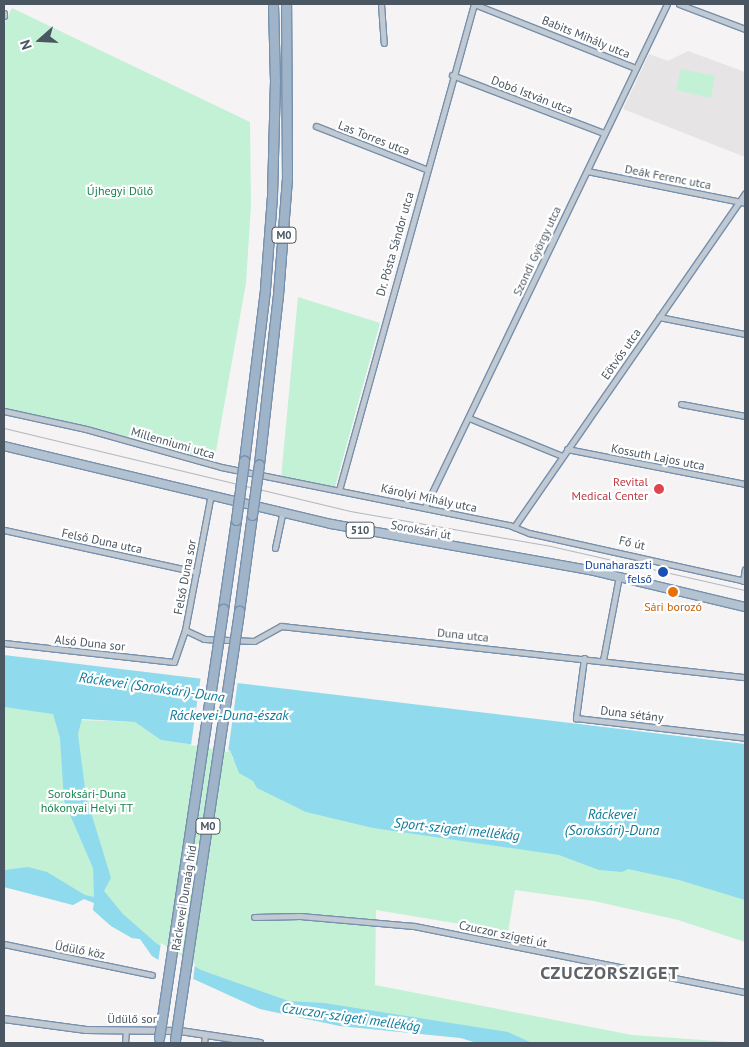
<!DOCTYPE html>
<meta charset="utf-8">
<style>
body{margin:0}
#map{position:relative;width:749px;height:1047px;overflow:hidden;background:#f5f3f3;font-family:"PT Sans",sans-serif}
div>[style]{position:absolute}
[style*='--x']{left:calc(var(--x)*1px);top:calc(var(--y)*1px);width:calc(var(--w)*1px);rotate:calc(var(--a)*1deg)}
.education>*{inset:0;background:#e6e4e5}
.green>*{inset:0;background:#c3f1d5}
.water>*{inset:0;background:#90daee}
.pier>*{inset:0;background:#f5f3f3}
.roads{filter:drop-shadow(1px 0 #7690ad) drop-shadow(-1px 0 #7690ad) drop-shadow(0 1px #7690ad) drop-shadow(0 -1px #7690ad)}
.minor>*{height:5px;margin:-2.5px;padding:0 2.5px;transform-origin:2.5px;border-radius:2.5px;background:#c1cad2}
.tertiary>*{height:6px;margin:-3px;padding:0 3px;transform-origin:3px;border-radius:3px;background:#c1cad2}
.primary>*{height:8px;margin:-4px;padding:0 4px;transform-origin:4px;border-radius:4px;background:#b3c2d1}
.trunk>*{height:9px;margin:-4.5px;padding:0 4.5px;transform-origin:4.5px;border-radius:4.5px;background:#9fb4c9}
.tram>*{height:1px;margin:-0.5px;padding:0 0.5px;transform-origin:0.5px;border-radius:0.5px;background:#b5b8bd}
.bridges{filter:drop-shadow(1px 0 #7690ad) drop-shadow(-1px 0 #7690ad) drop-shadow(0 1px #7690ad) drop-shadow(0 -1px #7690ad)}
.trunk-bridge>*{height:9px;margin:-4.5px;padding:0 4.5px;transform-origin:4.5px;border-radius:4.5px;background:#9fb4c9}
.dots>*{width:14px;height:14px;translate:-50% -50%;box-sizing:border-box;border:2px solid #fff;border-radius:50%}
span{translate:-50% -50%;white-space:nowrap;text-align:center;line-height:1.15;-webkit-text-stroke:4.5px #fff;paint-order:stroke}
.shield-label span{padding:1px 4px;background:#fff;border:1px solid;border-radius:4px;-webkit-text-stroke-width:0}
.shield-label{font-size:11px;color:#4a5661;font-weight:700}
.street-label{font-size:12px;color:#4a5661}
.park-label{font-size:12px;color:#17864f}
.health-label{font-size:12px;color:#be3a42}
.right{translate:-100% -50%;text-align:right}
.transit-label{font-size:12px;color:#164399}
.food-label{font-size:12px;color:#c56008}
.water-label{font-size:14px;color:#0c7c9b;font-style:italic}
.district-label{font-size:18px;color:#5f6368;font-weight:700;letter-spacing:1px}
.frame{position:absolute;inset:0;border:5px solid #4a5661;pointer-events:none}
.north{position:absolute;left:15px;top:15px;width:50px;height:50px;-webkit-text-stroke:4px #fff;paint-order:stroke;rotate:251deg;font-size:14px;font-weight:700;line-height:20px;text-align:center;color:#4a5661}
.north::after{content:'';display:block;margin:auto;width:18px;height:22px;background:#4a5661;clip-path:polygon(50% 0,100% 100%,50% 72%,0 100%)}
</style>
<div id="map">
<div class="education">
<div style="clip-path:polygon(688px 51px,745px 72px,745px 157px,623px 109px,649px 54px,668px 61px)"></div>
</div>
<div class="green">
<div style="clip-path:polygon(12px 8px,250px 122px,251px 205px,246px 283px,214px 462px,94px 428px,4px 408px,4px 25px)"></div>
<div style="clip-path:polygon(681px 69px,715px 76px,711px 98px,676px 90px)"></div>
<div style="clip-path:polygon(298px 297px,380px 323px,335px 487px,281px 478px)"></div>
<div style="clip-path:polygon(4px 707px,47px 712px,79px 720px,136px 722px,161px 740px,230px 750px,233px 759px,745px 811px,745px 942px,678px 920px,594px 901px,515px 890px,508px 932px,376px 910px,375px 985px,632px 1035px,745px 1043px,477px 1043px,461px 1038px,340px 1026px,260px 1009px,228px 995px,152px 956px,140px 939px,132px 938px,111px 926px,93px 910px,94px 903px,84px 899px,73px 905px,4px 887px)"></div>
</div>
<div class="water">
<div style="clip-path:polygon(4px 655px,745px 744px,745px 900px,679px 880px,628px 869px,622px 872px,599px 870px,559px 855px,373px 828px,306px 812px,257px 788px,253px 781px,239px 773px,230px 750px,161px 740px,135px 722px,82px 719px,78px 734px,86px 796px,111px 878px,104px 891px,123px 914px,156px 943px,201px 970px,289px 1001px,324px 1003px,508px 1032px,532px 1043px,477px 1043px,461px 1038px,340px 1026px,260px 1009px,180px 973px,152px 956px,140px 939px,132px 938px,111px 926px,93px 910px,94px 903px,84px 899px,73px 905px,4px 887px,4px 870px,28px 867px,47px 872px,85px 895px,94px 897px,93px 868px,64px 801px,60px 738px,53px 714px,4px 707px)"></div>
</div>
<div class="pier">
<div style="clip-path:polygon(201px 675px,238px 680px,228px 752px,191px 745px)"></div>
<div style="clip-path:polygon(161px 943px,195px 964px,193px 981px,158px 962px)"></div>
</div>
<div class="roads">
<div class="minor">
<div style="--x:381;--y:4;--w:39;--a:86"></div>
<div style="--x:474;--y:4;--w:174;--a:21.6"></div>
<div style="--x:679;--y:4;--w:71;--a:20.7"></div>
<div style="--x:4;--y:13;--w:3;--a:90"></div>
<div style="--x:452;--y:75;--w:163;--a:20.9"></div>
<div style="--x:316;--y:126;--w:118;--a:21.4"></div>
<div style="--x:587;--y:171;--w:161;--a:11.4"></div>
<div style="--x:659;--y:317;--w:88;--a:11.2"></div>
<div style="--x:681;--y:404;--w:65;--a:10.6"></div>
<div style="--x:4;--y:411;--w:84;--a:12.4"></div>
<div style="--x:86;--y:429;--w:140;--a:15.7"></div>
<div style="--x:221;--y:467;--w:294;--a:11.4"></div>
<div style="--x:509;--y:525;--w:22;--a:22"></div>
<div style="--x:529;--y:533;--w:221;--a:12.5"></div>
<div style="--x:469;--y:418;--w:100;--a:22.2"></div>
<div style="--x:567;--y:449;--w:181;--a:11.1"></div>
<div style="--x:339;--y:490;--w:504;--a:-74.48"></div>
<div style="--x:425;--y:507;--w:558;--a:-64.31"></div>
<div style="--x:514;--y:527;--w:406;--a:-55.3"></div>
<div style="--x:4;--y:530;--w:197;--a:12.3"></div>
<div style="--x:275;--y:548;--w:38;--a:-78"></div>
<div style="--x:743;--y:581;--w:12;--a:-81"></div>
<div style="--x:185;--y:630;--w:21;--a:25"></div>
<div style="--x:204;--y:639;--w:50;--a:2.3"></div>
<div style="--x:254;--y:641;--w:31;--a:-29"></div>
<div style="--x:281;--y:626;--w:467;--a:6.3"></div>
<div style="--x:4;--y:643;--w:171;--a:6.4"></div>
<div style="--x:174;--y:662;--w:34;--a:-71"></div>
<div style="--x:185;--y:630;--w:138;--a:-79.2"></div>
<div style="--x:584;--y:658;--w:61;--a:97.6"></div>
<div style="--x:576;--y:718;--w:170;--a:6.7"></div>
<div style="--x:603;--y:660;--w:86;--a:-79.2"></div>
<div style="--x:254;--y:917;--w:46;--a:-1.2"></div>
<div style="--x:300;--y:916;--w:114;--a:5"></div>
<div style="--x:414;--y:926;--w:338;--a:11.3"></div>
<div style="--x:4;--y:944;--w:151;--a:11.8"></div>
<div style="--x:125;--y:1043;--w:13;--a:-86"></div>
<div style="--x:204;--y:1043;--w:8;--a:-83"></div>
</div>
<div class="tertiary">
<div style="--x:4;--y:1019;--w:83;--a:7.6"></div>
<div style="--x:86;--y:1030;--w:94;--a:0.6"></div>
<div style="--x:180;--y:1031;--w:81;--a:8.5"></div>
</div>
<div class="primary">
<div style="--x:4;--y:446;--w:336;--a:13.4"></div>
<div style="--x:331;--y:524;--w:263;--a:10.1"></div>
<div style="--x:590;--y:570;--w:159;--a:13.4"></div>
</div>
<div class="trunk">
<div style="--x:244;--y:461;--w:173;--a:-83"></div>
<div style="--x:265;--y:289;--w:94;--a:-85.7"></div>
<div style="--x:272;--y:195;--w:114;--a:-88.5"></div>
<div style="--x:275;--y:81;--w:77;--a:-91.5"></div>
<div style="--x:259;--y:464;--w:170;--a:-83.6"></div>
<div style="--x:278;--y:295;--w:116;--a:-85.6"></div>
<div style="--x:287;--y:179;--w:175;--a:-90.3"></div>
<div style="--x:223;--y:609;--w:90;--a:-81.7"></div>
<div style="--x:239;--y:611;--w:97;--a:-82.3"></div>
</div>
</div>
<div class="tram">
<div style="--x:4;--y:428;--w:356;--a:13.5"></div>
<div style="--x:350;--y:511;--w:204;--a:9.9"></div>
<div style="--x:551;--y:546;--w:199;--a:12.8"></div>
</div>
<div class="bridges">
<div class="trunk-bridge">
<div style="--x:252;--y:515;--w:51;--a:-82.2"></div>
<div style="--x:236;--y:520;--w:60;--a:-82.3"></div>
<div style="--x:159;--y:1038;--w:434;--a:-81.5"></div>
<div style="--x:175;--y:1040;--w:434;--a:-81.5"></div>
</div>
</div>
<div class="dots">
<div style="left:659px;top:489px;background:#e0444e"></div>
<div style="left:663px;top:572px;background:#1a4fb4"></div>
<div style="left:673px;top:592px;background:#e8710a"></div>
</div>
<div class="shield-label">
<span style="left:284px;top:235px">M0</span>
<span style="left:360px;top:530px">510</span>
<span style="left:208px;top:826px">M0</span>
</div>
<div class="street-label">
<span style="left:586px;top:37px;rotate:22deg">Babits Mihály utca</span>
<span style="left:532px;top:95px;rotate:21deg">Dobó István utca</span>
<span style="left:374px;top:138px;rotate:21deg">Las Torres utca</span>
<span style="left:668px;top:177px;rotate:11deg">Deák Ferenc utca</span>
<span style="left:395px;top:244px;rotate:-74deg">Dr. Pósta Sándor utca</span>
<span style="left:537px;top:251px;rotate:-65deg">Szondi György utca</span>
<span style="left:621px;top:354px;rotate:-55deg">Eötvös utca</span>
<span style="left:173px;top:443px;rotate:16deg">Millenniumi utca</span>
<span style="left:658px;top:457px;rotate:11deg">Kossuth Lajos utca</span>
<span style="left:429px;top:498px;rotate:12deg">Károlyi Mihály utca</span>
<span style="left:421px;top:530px;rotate:10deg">Soroksári út</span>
<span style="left:102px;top:541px;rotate:12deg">Felső Duna utca</span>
<span style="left:632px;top:543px;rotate:13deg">Fő út</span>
<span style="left:185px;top:577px;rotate:-79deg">Felső Duna sor</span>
<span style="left:463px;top:635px;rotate:6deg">Duna utca</span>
<span style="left:90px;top:643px;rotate:6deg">Alsó Duna sor</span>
<span style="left:632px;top:714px;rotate:7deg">Duna sétány</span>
<span style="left:184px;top:898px;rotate:-81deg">Ráckevei Dunaág híd</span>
<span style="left:503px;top:934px;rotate:12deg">Czuczor szigeti út</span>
<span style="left:80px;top:950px;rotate:11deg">Üdülő köz</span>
<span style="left:132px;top:1019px">Üdülő sor</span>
</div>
<div class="park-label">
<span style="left:120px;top:191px">Újhegyi Dűlő</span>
<span style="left:87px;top:801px">Soroksári-Duna<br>hókonyai Helyi TT</span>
</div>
<div class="health-label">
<span class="right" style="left:648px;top:489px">Revital<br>Medical Center</span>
</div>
<div class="transit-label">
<span class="right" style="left:652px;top:572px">Dunaharaszti<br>felső</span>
</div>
<div class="food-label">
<span style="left:673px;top:607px">Sári borozó</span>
</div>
<div class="water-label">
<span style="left:152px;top:687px;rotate:8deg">Ráckevei (Soroksári)-Duna</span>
<span style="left:229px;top:715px">Ráckevei-Duna-észak</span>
<span style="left:612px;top:822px">Ráckevei<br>(Soroksári)-Duna</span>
<span style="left:457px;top:829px;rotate:6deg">Sport-szigeti mellékág</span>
<span style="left:351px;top:1017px;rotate:8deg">Czuczor-szigeti mellékág</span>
</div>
<div class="district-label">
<span style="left:610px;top:973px">CZUCZORSZIGET</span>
</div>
<div class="frame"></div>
<div class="north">N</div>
</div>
